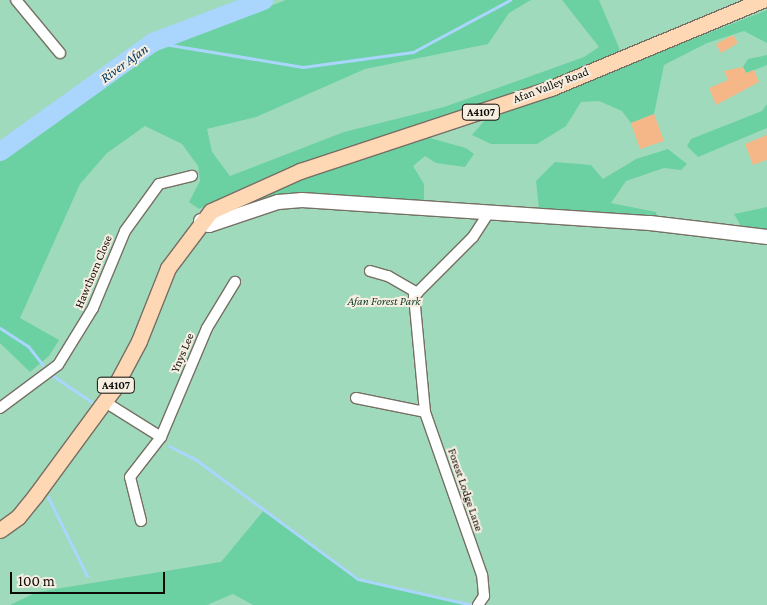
<!DOCTYPE html>
<style>
body{margin:0}
#map{position:relative;width:767px;height:605px;overflow:hidden;background:#f6eee1;font-family:"Crimson Pro",serif}
div>[style]{position:absolute}
[style*='--x']{left:calc(var(--x)*1px);top:calc(var(--y)*1px);width:calc(var(--w)*1px);rotate:calc(var(--a)*1deg)}
.green>*{inset:0;background:#a0dabc}
.forest>*{inset:0;background:#6bd1a2}
.stream>*{height:3px;margin:-1.5px;padding:0 1.5px;transform-origin:1.5px;border-radius:1.5px;background:#aad5fc}
.river>*{height:19px;margin:-9.5px;padding:0 9.5px;transform-origin:9.5px;border-radius:9.5px;background:#aad5fc}
.building>*{inset:0;background:#f6b788}
.roads{filter:drop-shadow(1px 0 #766f63) drop-shadow(-1px 0 #766f63) drop-shadow(0 1px #766f63) drop-shadow(0 -1px #766f63)}
.minor>*{height:10px;margin:-5px;padding:0 5px;transform-origin:5px;border-radius:5px;background:#fff}
.secondary>*{height:14px;margin:-7px;padding:0 7px;transform-origin:7px;border-radius:7px;background:#fff}
.primary>*{height:15px;margin:-7.5px;padding:0 7.5px;transform-origin:7.5px;border-radius:7.5px;background:#fed7b5}
span{translate:-50% -50%;white-space:nowrap;text-align:center;line-height:1.15;-webkit-text-stroke:4px #f6eee1;paint-order:stroke}
.shield-label span{padding:1px 4px;background:#f6eee1;border:1px solid;border-radius:4px;-webkit-text-stroke-width:0}
.shield-label{font-size:11px;color:#0d0b07;font-weight:700}
.street-label{font-size:12px;color:#0d0b07}
.park-label{font-size:12px;color:#0f3c29;font-style:italic}
.water-label{font-size:14px;color:#003c64;font-style:italic}
.scale{position:absolute;left:10px;top:572px;width:155px;height:22px;box-sizing:border-box;border:2px solid #0d0b07;border-top:0;padding-left:6px;font-size:15px;line-height:18px;white-space:nowrap;color:#0d0b07;-webkit-text-stroke:4px #f6eee1;paint-order:stroke}
</style>
<div id="map">
<div class="green">
<div style="clip-path:polygon(0 0,767px 0,767px 605px,0 605px)"></div>
</div>
<div class="forest">
<div style="clip-path:polygon(286px 0,531px 0,509px 13px,488px 44px,365px 69px,256px 117px,207px 129px,212px 152px,230px 176px,344px 132px,444px 107px,584px 57px,599px 47px,562px 0,599px 0,620px 50px,562px 77px,254px 183px,199px 209px,189px 202px,200px 181px,198px 166px,182px 144px,145px 126px,107px 153px,80px 184px,20px 318px,59px 340px,49px 356px,30px 372px,0 343px,0 160px,154px 50px)"></div>
<div style="clip-path:polygon(767px 10px,767px 43px,744px 31px,707px 43px,664px 65px,654px 114px,631px 123px,622px 111px,599px 101px,581px 102px,566px 126px,537px 144px,491px 144px,472px 135px,484px 121px)"></div>
<div style="clip-path:polygon(767px 55px,767px 65px,746px 73px,743px 67px,748px 59px)"></div>
<div style="clip-path:polygon(767px 104px,767px 128px,698px 157px,687px 146px,691px 139px,762px 111px)"></div>
<div style="clip-path:polygon(430px 138px,466px 148px,474px 154px,465px 167px,436px 163px,425px 156px,413px 166px,424px 184px,424px 201px,298px 194px,226px 210px,307px 175px)"></div>
<div style="clip-path:polygon(668px 149px,687px 164px,681px 170px,664px 168px,626px 181px,611px 203px,656px 212px,657px 217px,539px 209px,536px 181px,555px 162px,591px 165px,603px 179px,636px 159px)"></div>
<div style="clip-path:polygon(767px 207px,767px 229px,741px 226px,734px 214px)"></div>
<div style="clip-path:polygon(264px 510px,358px 579px,472px 605px,253px 605px,233px 594px,207px 605px,10px 605px,37px 592px,221px 562px)"></div>
</div>
<div class="stream">
<div style="--x:152;--y:42;--w:153;--a:9.4"></div>
<div style="--x:303;--y:67;--w:111;--a:-7.8"></div>
<div style="--x:413;--y:52;--w:110;--a:-28.2"></div>
<div style="--x:0;--y:328;--w:33;--a:33"></div>
<div style="--x:28;--y:346;--w:24;--a:52"></div>
<div style="--x:53;--y:376;--w:48;--a:34"></div>
<div style="--x:169;--y:446;--w:29;--a:27"></div>
<div style="--x:195;--y:459;--w:202;--a:36.4"></div>
<div style="--x:358;--y:579;--w:117;--a:12.8"></div>
<div style="--x:48;--y:497;--w:88;--a:63.7"></div>
</div>
<div class="river">
<div style="--x:0;--y:151;--w:187;--a:-35.6"></div>
<div style="--x:152;--y:42;--w:119;--a:-20.7"></div>
</div>
<div class="building">
<div style="clip-path:polygon(733px 35px,738px 43px,721px 53px,716px 44px)"></div>
<div style="clip-path:polygon(743px 67px,746px 73px,754px 70px,759px 82px,716px 105px,709px 88px,728px 80px,724px 71px)"></div>
<div style="clip-path:polygon(654px 114px,664px 141px,640px 149px,631px 123px)"></div>
<div style="clip-path:polygon(767px 135px,767px 160px,753px 165px,745px 144px)"></div>
</div>
<div class="roads">
<div class="minor">
<div style="--x:16;--y:0;--w:69;--a:50.3"></div>
<div style="--x:370;--y:271;--w:19;--a:16"></div>
<div style="--x:388;--y:276;--w:34;--a:30"></div>
<div style="--x:356;--y:398;--w:70;--a:11.5"></div>
<div style="--x:105;--y:402;--w:66;--a:32"></div>
<div style="--x:0;--y:408;--w:72;--a:-36.6"></div>
<div style="--x:58;--y:365;--w:67;--a:-58.4"></div>
<div style="--x:93;--y:308;--w:83;--a:-67.4"></div>
<div style="--x:125;--y:231;--w:58;--a:-54.1"></div>
<div style="--x:159;--y:184;--w:34;--a:-14"></div>
<div style="--x:141;--y:521;--w:45;--a:-104"></div>
<div style="--x:130;--y:477;--w:51;--a:-52.2"></div>
<div style="--x:161;--y:437;--w:118;--a:-67.1"></div>
<div style="--x:207;--y:328;--w:54;--a:-58.7"></div>
<div style="--x:478;--y:605;--w:11;--a:-56"></div>
<div style="--x:484;--y:596;--w:21;--a:-95"></div>
<div style="--x:482;--y:575;--w:173;--a:-109.3"></div>
<div style="--x:425;--y:412;--w:117;--a:-95.4"></div>
<div style="--x:414;--y:296;--w:83;--a:-45"></div>
<div style="--x:473;--y:237;--w:27;--a:-57"></div>
</div>
<div class="secondary">
<div style="--x:201;--y:221;--w:9;--a:27"></div>
<div style="--x:209;--y:225;--w:73;--a:-18.4"></div>
<div style="--x:278;--y:202;--w:24;--a:-5"></div>
<div style="--x:302;--y:200;--w:349;--a:3.8"></div>
<div style="--x:650;--y:223;--w:118;--a:6.8"></div>
</div>
<div class="primary">
<div style="--x:0;--y:530;--w:22;--a:-36"></div>
<div style="--x:18;--y:517;--w:27;--a:-51"></div>
<div style="--x:35;--y:496;--w:132;--a:-53.7"></div>
<div style="--x:113;--y:390;--w:55;--a:-62"></div>
<div style="--x:139;--y:341;--w:79;--a:-68.3"></div>
<div style="--x:168;--y:268;--w:71;--a:-53"></div>
<div style="--x:211;--y:211;--w:98;--a:-24.2"></div>
<div style="--x:300;--y:171;--w:264;--a:-18.3"></div>
<div style="--x:551;--y:88;--w:229;--a:-22.6"></div>
</div>
</div>
<div class="shield-label">
<span style="left:481px;top:112px">A4107</span>
<span style="left:116px;top:385px">A4107</span>
</div>
<div class="street-label">
<span style="left:551px;top:86px;rotate:-21deg">Afan Valley Road</span>
<span style="left:94px;top:272px;rotate:-67deg">Hawthorn Close</span>
<span style="left:183px;top:353px;rotate:-67deg">Ynys Lee</span>
<span style="left:465px;top:490px;rotate:71deg">Forest Lodge Lane</span>
</div>
<div class="park-label">
<span style="left:384px;top:302px">Afan Forest Park</span>
</div>
<div class="water-label">
<span style="left:124px;top:63px;rotate:-36deg">River Afan</span>
</div>
<div class="scale">100 m</div>
</div>
